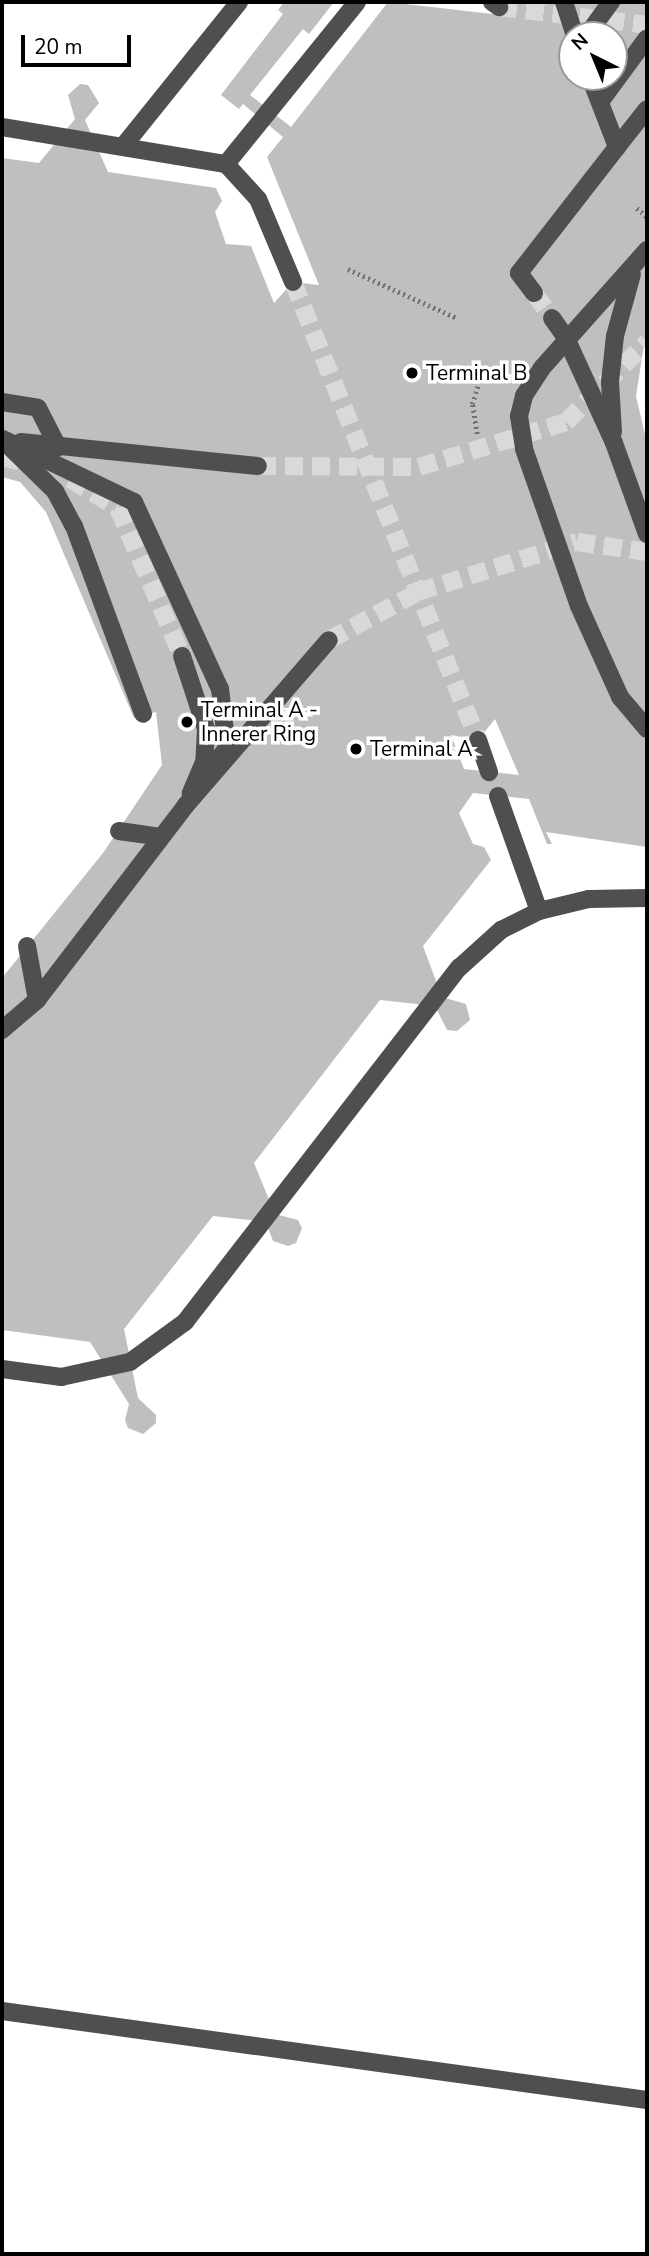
<!DOCTYPE html>
<style>
body{margin:0}
#map{position:relative;width:649px;height:2256px;overflow:hidden;background:#fff;font-family:"Nunito Sans",sans-serif}
div>[style]{position:absolute}
[style*='--x']{left:calc(var(--x)*1px);top:calc(var(--y)*1px);width:calc(var(--w)*1px);rotate:calc(var(--a)*1deg)}
.building>*{inset:0;background:#bfbfbf}
.minor-tunnel>*{height:18px;margin-top:-9px;transform-origin:0;background:repeating-linear-gradient(90deg,#d9d9d9 0 18px,transparent 0 27px)}
.path>*{height:4.5px;margin-top:-2.25px;transform-origin:0;background:repeating-linear-gradient(90deg,#717171 0 2px,transparent 0 5.5px)}
.minor>*{height:18px;margin:-9px;padding:0 9px;transform-origin:9px;border-radius:9px;background:#4f4f4f}
.dots>*{width:19px;height:19px;translate:-50% -50%;box-sizing:border-box;border:4px solid #fff;border-radius:50%}
span{translate:-50% -50%;white-space:nowrap;text-align:center;line-height:1.15;-webkit-text-stroke:7px #fff;paint-order:stroke}
.poi-label{font-size:21px;color:#000}
.left{translate:0 -50%;text-align:left}
.frame{position:absolute;inset:0;border:4px solid #000;pointer-events:none}
.north{position:absolute;left:558px;top:21px;width:70px;height:70px;box-sizing:border-box;background:#fff;border:2px solid #999;border-radius:50%;rotate:317deg;font-size:19px;font-weight:700;line-height:28px;text-align:center;color:#000}
.north::after{content:'';display:block;margin:auto;width:24px;height:32px;background:#000;clip-path:polygon(50% 0,100% 100%,50% 72%,0 100%)}
.scale{position:absolute;left:21px;top:35px;width:110px;height:32px;box-sizing:border-box;border:4px solid #000;border-top:0;padding-left:9px;font-size:21px;line-height:24px;white-space:nowrap;color:#000;-webkit-text-stroke:5px #fff;paint-order:stroke}
</style>
<div id="map">
<div class="building">
<div style="clip-path:polygon(evenodd,284px 2px,334px 2px,309px 34px,303px 29px,250px 95px,291px 127px,388px 2px,501px 15px,511px 2px,647px 2px,647px 326px,636px 396px,647px 443px,647px 847px,546px 832px,552px 844px,547px 844px,529px 799px,473px 793px,459px 813px,473px 844px,484px 847px,491px 860px,423px 946px,442px 997px,466px 1004px,470px 1020px,457px 1031px,447px 1030px,435px 1006px,380px 1000px,254px 1163px,275px 1214px,298px 1220px,302px 1228px,296px 1243px,288px 1246px,273px 1241px,266px 1222px,213px 1216px,124px 1329px,138px 1398px,156px 1415px,156px 1423px,143px 1434px,128px 1428px,125px 1420px,129px 1404px,90px 1342px,2px 1330px,2px 978px,103px 853px,162px 765px,156px 712px,134px 718px,46px 512px,20px 482px,2px 477px,2px 158px,39px 163px,75px 119px,68px 95px,80px 84px,88px 85px,99px 103px,85px 120px,108px 172px,216px 188px,222px 201px,215px 212px,226px 244px,251px 246px,274px 303px,293px 282px,319px 285px,267px 157px,283px 137px,243px 104px,239px 109px,221px 95px,283px 14px,278px 10px,284px 2px,572px 35px,614px 35px,614px 77px,572px 77px,572px 35px,284px 2px,495px 719px,519px 775px,464px 769px,451px 735px,478px 740px,495px 719px)"></div>
</div>
<div class="minor-tunnel">
<div style="--x:499;--y:7;--w:149;--a:6.9"></div>
<div style="--x:293;--y:282;--w:494;--a:68"></div>
<div style="--x:534;--y:293;--w:31;--a:54"></div>
<div style="--x:2;--y:457;--w:30;--a:14"></div>
<div style="--x:258;--y:466;--w:161;--a:0.4"></div>
<div style="--x:419;--y:467;--w:154;--a:-17"></div>
<div style="--x:566;--y:422;--w:114;--a:-44.6"></div>
<div style="--x:70;--y:479;--w:56;--a:31.1"></div>
<div style="--x:118;--y:508;--w:161;--a:66.6"></div>
<div style="--x:329;--y:640;--w:101;--a:-28.3"></div>
<div style="--x:418;--y:592;--w:167;--a:-17.5"></div>
<div style="--x:577;--y:542;--w:71;--a:8.1"></div>
</div>
<div class="path">
<div style="--x:637;--y:208;--w:13;--a:42"></div>
<div style="--x:348;--y:269;--w:120;--a:24.2"></div>
<div style="--x:477;--y:434;--w:30;--a:-99"></div>
<div style="--x:472;--y:404;--w:44;--a:-71.6"></div>
</div>
<div class="minor">
<div style="--x:492;--y:2;--w:9;--a:36"></div>
<div style="--x:564;--y:2;--w:35;--a:72"></div>
<div style="--x:587;--y:35;--w:41;--a:-54"></div>
<div style="--x:600;--y:102;--w:79;--a:-53.7"></div>
<div style="--x:2;--y:127;--w:227;--a:9.4"></div>
<div style="--x:226;--y:164;--w:208;--a:-51"></div>
<div style="--x:125;--y:144;--w:182;--a:-51.2"></div>
<div style="--x:617;--y:147;--w:48;--a:-51.7"></div>
<div style="--x:226;--y:164;--w:47;--a:47.6"></div>
<div style="--x:258;--y:199;--w:90;--a:67.1"></div>
<div style="--x:647;--y:250;--w:158;--a:131.7"></div>
<div style="--x:542;--y:368;--w:33;--a:123"></div>
<div style="--x:524;--y:396;--w:21;--a:104"></div>
<div style="--x:519;--y:416;--w:33;--a:81"></div>
<div style="--x:524;--y:449;--w:166;--a:70.7"></div>
<div style="--x:579;--y:606;--w:100;--a:65.7"></div>
<div style="--x:620;--y:697;--w:42;--a:49.8"></div>
<div style="--x:534;--y:293;--w:25;--a:-127"></div>
<div style="--x:519;--y:273;--w:160;--a:-52.1"></div>
<div style="--x:617;--y:147;--w:75;--a:-111.1"></div>
<div style="--x:552;--y:318;--w:24;--a:55"></div>
<div style="--x:566;--y:338;--w:115;--a:65.4"></div>
<div style="--x:614;--y:443;--w:97;--a:70.1"></div>
<div style="--x:2;--y:402;--w:36;--a:9"></div>
<div style="--x:38;--y:408;--w:44;--a:62.9"></div>
<div style="--x:613;--y:432;--w:50;--a:-93.4"></div>
<div style="--x:610;--y:382;--w:46;--a:-83.8"></div>
<div style="--x:615;--y:336;--w:64;--a:-74.7"></div>
<div style="--x:3;--y:439;--w:145;--a:25.7"></div>
<div style="--x:134;--y:502;--w:206;--a:65.3"></div>
<div style="--x:220;--y:689;--w:59;--a:83.2"></div>
<div style="--x:227;--y:748;--w:15;--a:127"></div>
<div style="--x:21;--y:442;--w:238;--a:5.8"></div>
<div style="--x:10;--y:447;--w:63;--a:44.4"></div>
<div style="--x:55;--y:491;--w:40;--a:62"></div>
<div style="--x:74;--y:526;--w:200;--a:69.8"></div>
<div style="--x:182;--y:656;--w:77;--a:71.8"></div>
<div style="--x:206;--y:729;--w:33;--a:93"></div>
<div style="--x:204;--y:762;--w:34;--a:113"></div>
<div style="--x:478;--y:740;--w:34;--a:71"></div>
<div style="--x:498;--y:796;--w:122;--a:70.4"></div>
<div style="--x:119;--y:831;--w:42;--a:8.1"></div>
<div style="--x:27;--y:946;--w:55;--a:79.5"></div>
<div style="--x:2;--y:1030;--w:46;--a:-40.6"></div>
<div style="--x:37;--y:1000;--w:245;--a:-52.6"></div>
<div style="--x:186;--y:805;--w:218;--a:-49.1"></div>
<div style="--x:2;--y:1369;--w:60;--a:7.7"></div>
<div style="--x:61;--y:1377;--w:71;--a:-12.3"></div>
<div style="--x:130;--y:1362;--w:68;--a:-36"></div>
<div style="--x:185;--y:1322;--w:448;--a:-52.3"></div>
<div style="--x:459;--y:968;--w:57;--a:-42.1"></div>
<div style="--x:501;--y:930;--w:42;--a:-26.6"></div>
<div style="--x:539;--y:911;--w:51;--a:-13.5"></div>
<div style="--x:589;--y:899;--w:58;--a:-1"></div>
<div style="--x:2;--y:2011;--w:651;--a:7.86"></div>
</div>
<div class="dots">
<div style="left:412px;top:373px;background:#000"></div>
<div style="left:187px;top:722px;background:#000"></div>
<div style="left:356px;top:749px;background:#000"></div>
</div>
<div class="poi-label">
<span class="left" style="left:426px;top:373px">Terminal B</span>
<span class="left" style="left:201px;top:722px">Terminal A -<br>Innerer Ring</span>
<span class="left" style="left:370px;top:749px">Terminal A</span>
</div>
<div class="frame"></div>
<div class="north">N</div>
<div class="scale">20 m</div>
</div>
